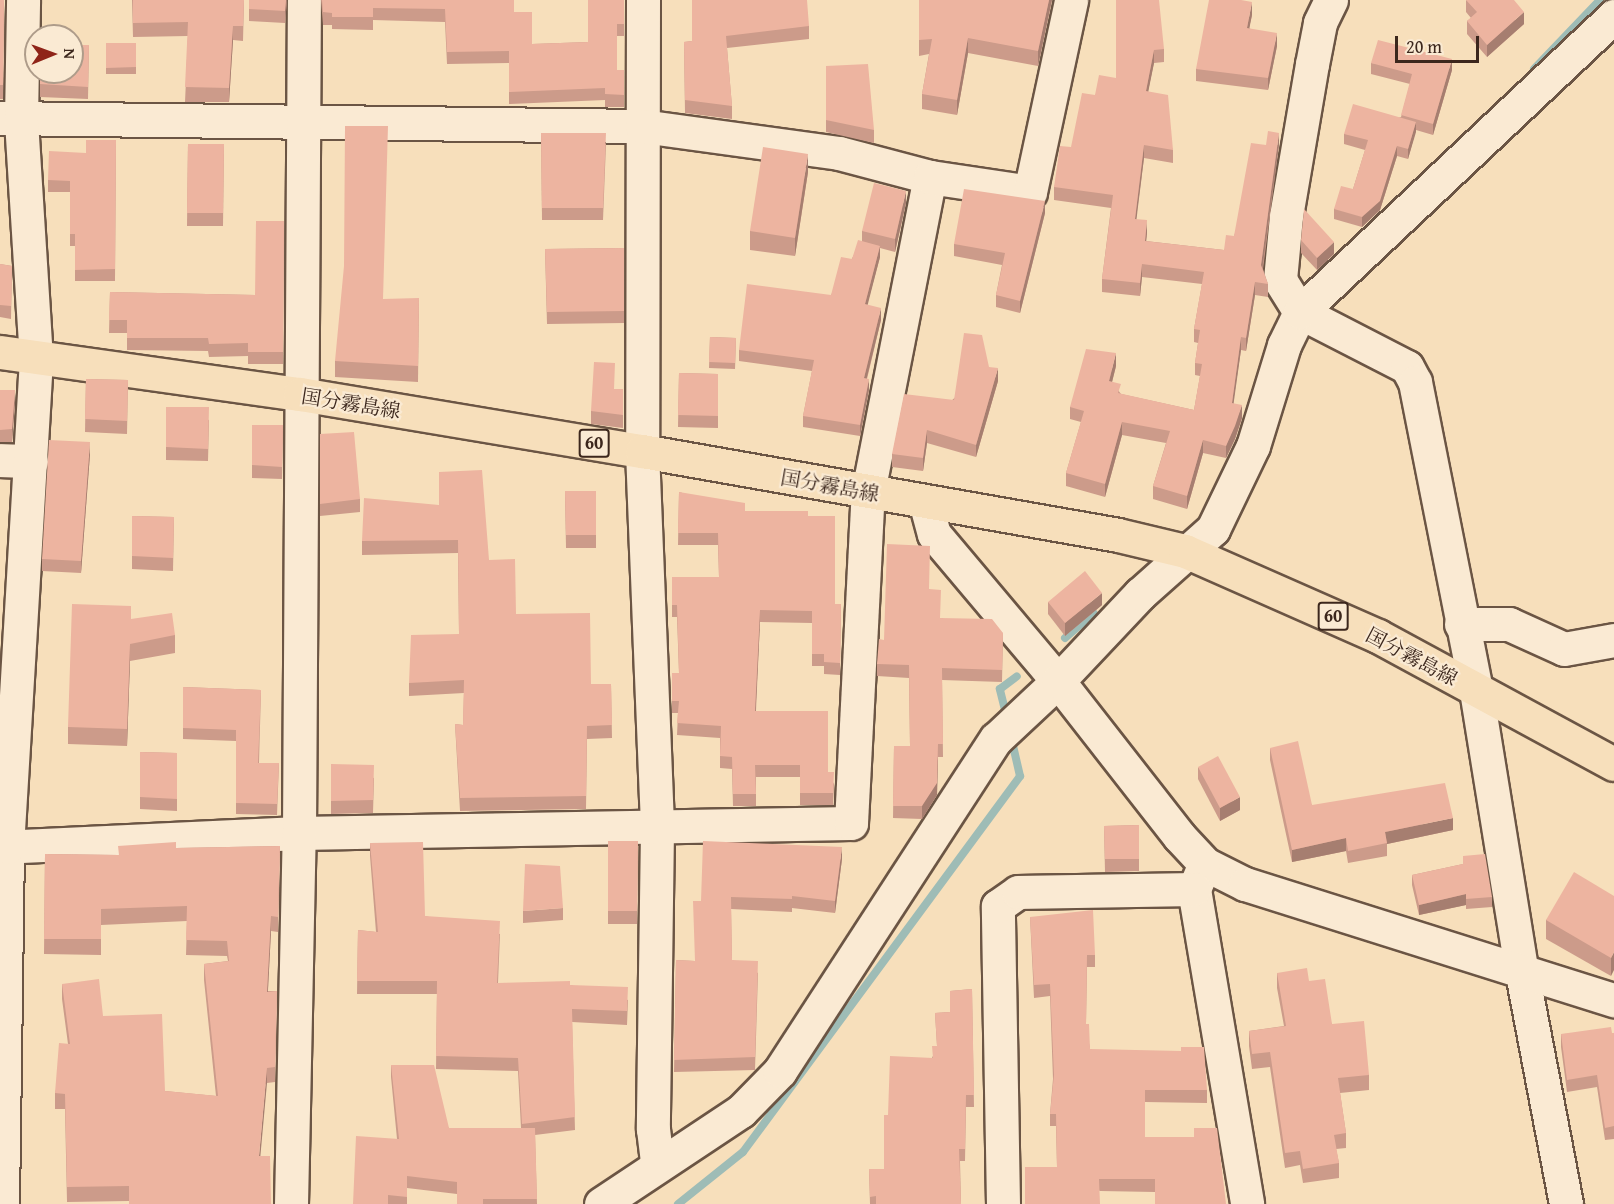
<!DOCTYPE html>
<meta charset="utf-8">
<style>
body{margin:0}
#map{position:relative;width:1614px;height:1204px;overflow:hidden;background:#f7dfbb;font-family:"Gentium Book Plus","Noto Serif JP",serif}
div>[style]{position:absolute}
[style*='--x']{left:calc(var(--x)*1px);top:calc(var(--y)*1px);width:calc(var(--w)*1px);rotate:calc(var(--a)*1deg)}
.stream>*{height:8px;margin:-4px;padding:0 4px;transform-origin:4px;border-radius:4px;background:#9ebcb6}
.roads{filter:drop-shadow(2px 0 #6b5544) drop-shadow(-2px 0 #6b5544) drop-shadow(0 2px #6b5544) drop-shadow(0 -2px #6b5544)}
.minor>*{height:33px;margin:-16.5px;padding:0 16.5px;transform-origin:16.5px;border-radius:16.5px;background:#faead3}
.major>*{height:33px;margin:-16.5px;padding:0 16.5px;transform-origin:16.5px;border-radius:16.5px;background:#f7dfbb}
.wall>*{inset:0;background:#cc9b8a}
.shaded-wall>*{inset:0;background:#a67e70}
.building>*{inset:0;background:#edb4a0}
span{translate:-50% -50%;white-space:nowrap;text-align:center;line-height:1.15;-webkit-text-stroke:4.5px #faead3;paint-order:stroke}
.shield-label span{padding:2px 4px;background:#faead3;border:2px solid;border-radius:4px;-webkit-text-stroke-width:0}
.shield-label{font-size:18px;color:#3c271d;font-weight:700}
.street-label{font-size:20px;color:#3c271d}
.north{position:absolute;left:24px;top:24px;width:60px;height:60px;box-sizing:border-box;background:#faead3;border:2px solid #ae9c8a;border-radius:50%;rotate:89deg;font-size:16px;font-weight:700;line-height:24px;text-align:center;color:#3c271d}
.north::after{content:'';display:block;margin:auto;width:21px;height:27px;background:#8f2418;clip-path:polygon(50% 0,100% 100%,50% 72%,0 100%)}
.scale{position:absolute;left:1395px;top:36px;width:84px;height:27px;box-sizing:border-box;border:3px solid #3c271d;border-top:0;padding-left:8px;font-size:18px;line-height:21px;white-space:nowrap;color:#3c271d;-webkit-text-stroke:4px #faead3;paint-order:stroke}
</style>
<div id="map">
<div class="stream">
<div style="--x:1534;--y:69;--w:95;--a:-46.3"></div>
<div style="--x:1065;--y:638;--w:38;--a:-41"></div>
<div style="--x:1007;--y:718;--w:30;--a:-104"></div>
<div style="--x:1000;--y:689;--w:21;--a:-37"></div>
<div style="--x:678;--y:1204;--w:83;--a:-38.7"></div>
<div style="--x:743;--y:1152;--w:467;--a:-53.6"></div>
<div style="--x:1020;--y:776;--w:40;--a:-103"></div>
</div>
<div class="roads">
<div class="minor">
<div style="--x:643;--y:0;--w:451;--a:90.1"></div>
<div style="--x:642;--y:451;--w:378;--a:87.7"></div>
<div style="--x:657;--y:829;--w:300;--a:90.8"></div>
<div style="--x:653;--y:1129;--w:35;--a:83"></div>
<div style="--x:1331;--y:0;--w:25;--a:116"></div>
<div style="--x:1320;--y:23;--w:42;--a:101"></div>
<div style="--x:1312;--y:64;--w:154;--a:99.7"></div>
<div style="--x:1286;--y:216;--w:64;--a:95.4"></div>
<div style="--x:1280;--y:280;--w:38;--a:58"></div>
<div style="--x:1300;--y:312;--w:120;--a:27.2"></div>
<div style="--x:1407;--y:367;--w:17;--a:62"></div>
<div style="--x:1415;--y:382;--w:314;--a:78.8"></div>
<div style="--x:1476;--y:690;--w:287;--a:80.8"></div>
<div style="--x:1522;--y:973;--w:235;--a:79.2"></div>
<div style="--x:0;--y:118;--w:642;--a:0.71"></div>
<div style="--x:642;--y:126;--w:199;--a:7.8"></div>
<div style="--x:839;--y:153;--w:94;--a:14.8"></div>
<div style="--x:0;--y:460;--w:31;--a:2"></div>
<div style="--x:925;--y:501;--w:34;--a:75"></div>
<div style="--x:934;--y:534;--w:192;--a:49.9"></div>
<div style="--x:1058;--y:681;--w:197;--a:52"></div>
<div style="--x:1179;--y:836;--w:38;--a:47"></div>
<div style="--x:1205;--y:864;--w:45;--a:26.6"></div>
<div style="--x:1245;--y:884;--w:387;--a:17.5"></div>
<div style="--x:1461;--y:624;--w:48;--a:0"></div>
<div style="--x:1509;--y:624;--w:60;--a:24.4"></div>
<div style="--x:1564;--y:649;--w:51;--a:-10.2"></div>
<div style="--x:0;--y:847;--w:299;--a:-2.7"></div>
<div style="--x:299;--y:833;--w:552;--a:-1.04"></div>
<div style="--x:851;--y:823;--w:331;--a:-87.1"></div>
<div style="--x:868;--y:492;--w:321;--a:-78.9"></div>
<div style="--x:930;--y:177;--w:101;--a:8.5"></div>
<div style="--x:1030;--y:192;--w:196;--a:-77.9"></div>
<div style="--x:1203;--y:868;--w:23;--a:113"></div>
<div style="--x:1194;--y:889;--w:319;--a:80.4"></div>
<div style="--x:2;--y:1204;--w:357;--a:-89.2"></div>
<div style="--x:7;--y:847;--w:489;--a:-86.6"></div>
<div style="--x:36;--y:359;--w:240;--a:-93.6"></div>
<div style="--x:21;--y:119;--w:119;--a:-89"></div>
<div style="--x:291;--y:1204;--w:371;--a:-88.8"></div>
<div style="--x:299;--y:833;--w:833;--a:-89.66"></div>
<div style="--x:601;--y:1204;--w:168;--a:-33.6"></div>
<div style="--x:741;--y:1111;--w:56;--a:-45.7"></div>
<div style="--x:780;--y:1071;--w:396;--a:-57"></div>
<div style="--x:996;--y:739;--w:85;--a:-43.1"></div>
<div style="--x:1058;--y:681;--w:120;--a:-46.7"></div>
<div style="--x:1140;--y:594;--w:98;--a:-41.7"></div>
<div style="--x:1213;--y:529;--w:92;--a:-64.3"></div>
<div style="--x:1253;--y:446;--w:106;--a:-72.9"></div>
<div style="--x:1284;--y:345;--w:37;--a:-64"></div>
<div style="--x:1300;--y:312;--w:432;--a:-43.3"></div>
<div style="--x:1003;--y:1204;--w:298;--a:-91"></div>
<div style="--x:998;--y:906;--w:24;--a:-35"></div>
<div style="--x:1018;--y:892;--w:176;--a:-1"></div>
</div>
<div class="major">
<div style="--x:0;--y:352;--w:303;--a:8"></div>
<div style="--x:300;--y:394;--w:347;--a:9.5"></div>
<div style="--x:642;--y:451;--w:483;--a:10"></div>
<div style="--x:1118;--y:535;--w:69;--a:13.4"></div>
<div style="--x:1185;--y:551;--w:211;--a:23.8"></div>
<div style="--x:1378;--y:636;--w:268;--a:28.5"></div>
</div>
</div>
<div class="wall">
<div style="clip-path:polygon(0 0,4px 0,3px 99px,0 99px)"></div>
<div style="clip-path:polygon(132px 0,244px 0,243px 41px,233px 40px,229px 102px,185px 102px,188px 36px,133px 37px)"></div>
<div style="clip-path:polygon(249px 0,287px 0,285px 23px,249px 21px)"></div>
<div style="clip-path:polygon(321px 0,514px 0,514px 12px,532px 44px,588px 42px,624px 0,624px 36px,617px 36px,617px 70px,624px 70px,624px 107px,605px 107px,605px 100px,509px 104px,509px 63px,447px 64px,445px 22px,373px 20px,373px 30px,332px 29px,332px 25px,323px 25px)"></div>
<div style="clip-path:polygon(692px 0,809px 26px,809px 39px,727px 48px,732px 106px,732px 119px,685px 113px,684px 42px,692px 41px)"></div>
<div style="clip-path:polygon(919px 0,1052px 0,1038px 66px,968px 53px,957px 115px,922px 109px,922px 94px,929px 54px,919px 56px)"></div>
<div style="clip-path:polygon(1116px 0,1164px 49px,1164px 62px,1154px 63px,1148px 91px,1173px 150px,1173px 163px,1144px 158px,1136px 219px,1147px 233px,1146px 241px,1224px 250px,1234px 236px,1266px 145px,1279px 145px,1263px 269px,1268px 284px,1268px 297px,1255px 295px,1246px 351px,1241px 350px,1233px 403px,1242px 418px,1235px 439px,1226px 458px,1203px 453px,1187px 509px,1153px 499px,1153px 486px,1166px 443px,1122px 435px,1105px 497px,1066px 486px,1066px 473px,1081px 422px,1070px 419px,1070px 407px,1116px 366px,1112px 382px,1121px 394px,1194px 410px,1200px 376px,1195px 375px,1195px 363px,1198px 343px,1194px 342px,1194px 329px,1202px 284px,1142px 277px,1140px 296px,1102px 292px,1102px 279px,1111px 208px,1054px 200px,1054px 187px,1095px 95px,1116px 78px)"></div>
<div style="clip-path:polygon(1466px 0,1524px 24px,1487px 57px,1467px 34px,1467px 21px,1471px 18px,1466px 12px)"></div>
<div style="clip-path:polygon(1252px 15px,1249px 28px,1277px 46px,1268px 90px,1196px 81px,1196px 69px)"></div>
<div style="clip-path:polygon(106px 43px,136px 43px,136px 74px,106px 74px)"></div>
<div style="clip-path:polygon(89px 45px,88px 99px,40px 97px,40px 72px)"></div>
<div style="clip-path:polygon(1371px 63px,1452px 70px,1433px 135px,1416px 130px,1408px 159px,1397px 156px,1380px 210px,1362px 227px,1334px 219px,1334px 209px,1353px 189px,1365px 150px,1344px 144px,1344px 134px,1401px 117px,1410px 84px,1371px 74px)"></div>
<div style="clip-path:polygon(826px 66px,874px 130px,874px 143px,826px 132px)"></div>
<div style="clip-path:polygon(541px 133px,606px 144px,603px 220px,542px 220px)"></div>
<div style="clip-path:polygon(116px 140px,115px 281px,75px 281px,75px 246px,70px 246px,70px 192px,48px 192px,48px 180px,86px 153px)"></div>
<div style="clip-path:polygon(188px 144px,224px 144px,223px 226px,187px 226px)"></div>
<div style="clip-path:polygon(808px 172px,795px 256px,750px 250px,750px 231px)"></div>
<div style="clip-path:polygon(906px 203px,895px 252px,880px 248px,880px 257px,867px 305px,881px 320px,867px 379px,869px 390px,860px 436px,803px 427px,803px 416px,812px 371px,739px 361px,739px 350px,831px 295px,862px 241px,862px 231px)"></div>
<div style="clip-path:polygon(1045px 213px,1020px 313px,996px 307px,996px 295px,1002px 265px,954px 256px,954px 244px)"></div>
<div style="clip-path:polygon(284px 221px,283px 364px,248px 364px,248px 356px,209px 357px,208px 351px,127px 350px,127px 333px,109px 333px,110px 292px,255px 295px)"></div>
<div style="clip-path:polygon(1301px 240px,1334px 254px,1317px 270px,1301px 253px)"></div>
<div style="clip-path:polygon(624px 248px,624px 323px,547px 324px,545px 249px)"></div>
<div style="clip-path:polygon(0 264px,12px 266px,11px 319px,0 317px)"></div>
<div style="clip-path:polygon(419px 298px,418px 382px,335px 377px,335px 361px)"></div>
<div style="clip-path:polygon(710px 337px,736px 338px,735px 369px,709px 368px)"></div>
<div style="clip-path:polygon(989px 367px,998px 381px,976px 457px,927px 443px,923px 471px,892px 467px,892px 454px)"></div>
<div style="clip-path:polygon(679px 373px,718px 374px,718px 428px,678px 427px)"></div>
<div style="clip-path:polygon(86px 379px,128px 380px,127px 434px,85px 432px)"></div>
<div style="clip-path:polygon(614px 389px,623px 389px,623px 428px,591px 424px,591px 411px)"></div>
<div style="clip-path:polygon(0 390px,15px 403px,12px 442px,0 442px)"></div>
<div style="clip-path:polygon(166px 407px,209px 420px,208px 461px,166px 460px)"></div>
<div style="clip-path:polygon(252px 425px,283px 425px,282px 479px,252px 478px)"></div>
<div style="clip-path:polygon(320px 434px,360px 499px,360px 512px,320px 516px)"></div>
<div style="clip-path:polygon(90px 454px,81px 573px,42px 571px,42px 559px)"></div>
<div style="clip-path:polygon(565px 491px,596px 491px,596px 548px,566px 548px)"></div>
<div style="clip-path:polygon(679px 492px,745px 511px,808px 516px,835px 604px,841px 604px,840px 675px,824px 674px,824px 666px,812px 666px,812px 623px,760px 622px,756px 711px,828px 772px,834px 784px,833px 805px,800px 805px,800px 777px,756px 777px,756px 806px,733px 806px,732px 769px,720px 768px,720px 738px,677px 735px,678px 713px,672px 713px,672px 673px,679px 673px,677px 617px,672px 617px,672px 577px,719px 577px,718px 545px,678px 545px)"></div>
<div style="clip-path:polygon(439px 505px,489px 560px,516px 614px,591px 684px,611px 684px,612px 738px,587px 739px,586px 809px,460px 811px,455px 724px,463px 725px,464px 693px,409px 696px,409px 683px,459px 634px,458px 553px,362px 555px,362px 541px)"></div>
<div style="clip-path:polygon(132px 516px,174px 517px,173px 571px,132px 569px)"></div>
<div style="clip-path:polygon(929px 589px,940px 618px,1003px 633px,1002px 682px,942px 680px,943px 757px,938px 757px,937px 795px,922px 819px,893px 818px,894px 746px,910px 746px,909px 678px,877px 676px,877px 664px,884px 640px)"></div>
<div style="clip-path:polygon(1048px 602px,1102px 605px,1065px 636px,1048px 614px)"></div>
<div style="clip-path:polygon(131px 619px,175px 635px,175px 653px,130px 661px,127px 746px,68px 744px,68px 727px)"></div>
<div style="clip-path:polygon(183px 687px,261px 690px,259px 763px,279px 763px,277px 815px,236px 814px,236px 741px,183px 739px)"></div>
<div style="clip-path:polygon(1270px 748px,1312px 805px,1453px 830px,1387px 844px,1387px 856px,1348px 863px,1346px 851px,1292px 862px,1270px 760px)"></div>
<div style="clip-path:polygon(140px 752px,177px 753px,177px 811px,140px 809px)"></div>
<div style="clip-path:polygon(331px 764px,374px 778px,373px 813px,331px 814px)"></div>
<div style="clip-path:polygon(1198px 767px,1240px 810px,1220px 821px,1198px 779px)"></div>
<div style="clip-path:polygon(1139px 825px,1139px 871px,1105px 872px,1104px 826px)"></div>
<div style="clip-path:polygon(608px 841px,638px 841px,637px 924px,608px 924px)"></div>
<div style="clip-path:polygon(370px 843px,425px 916px,500px 934px,498px 983px,570px 985px,628px 1000px,627px 1025px,572px 1022px,575px 1130px,535px 1135px,537px 1204px,457px 1204px,457px 1194px,407px 1188px,407px 1204px,353px 1204px,397px 1139px,391px 1077px,391px 1065px,449px 1128px,521px 1128px,518px 1071px,436px 1069px,437px 994px,357px 994px,358px 930px,376px 932px,370px 856px)"></div>
<div style="clip-path:polygon(280px 846px,278px 932px,271px 931px,268px 991px,277px 991px,275px 1082px,267px 1083px,129px 1201px,67px 1202px,65px 1109px,55px 1109px,55px 1093px,68px 1044px,62px 999px,62px 984px,103px 1016px,165px 1091px,216px 1096px,204px 980px,204px 964px,228px 961px,227px 956px,186px 955px,187px 921px,101px 925px,101px 955px,44px 954px,45px 854px,118px 855px,176px 848px)"></div>
<div style="clip-path:polygon(1463px 856px,1492px 897px,1492px 907px,1466px 909px,1466px 905px,1419px 915px,1412px 885px,1412px 875px,1463px 864px)"></div>
<div style="clip-path:polygon(842px 859px,835px 913px,792px 908px,792px 912px,731px 909px,732px 960px,758px 973px,755px 1070px,674px 1072px,676px 960px,695px 961px,701px 901px)"></div>
<div style="clip-path:polygon(1614px 896px,1611px 976px,1546px 939px,1546px 920px)"></div>
<div style="clip-path:polygon(563px 908px,563px 920px,523px 923px,523px 911px)"></div>
<div style="clip-path:polygon(1030px 917px,1095px 955px,1095px 967px,1087px 967px,1086px 1024px,1090px 1049px,1207px 1090px,1207px 1103px,1145px 1102px,1145px 1137px,1194px 1137px,1217px 1128px,1155px 1192px,1100px 1191px,1057px 1167px,1056px 1126px,1050px 1126px,1050px 1114px,1053px 1079px,1050px 996px,1034px 998px)"></div>
<div style="clip-path:polygon(1277px 973px,1309px 981px,1332px 1024px,1369px 1075px,1369px 1090px,1340px 1093px,1346px 1133px,1346px 1148px,1336px 1149px,1339px 1163px,1339px 1178px,1303px 1183px,1300px 1165px,1285px 1168px,1270px 1067px,1252px 1069px,1249px 1046px,1249px 1031px,1284px 1026px,1277px 988px)"></div>
<div style="clip-path:polygon(972px 989px,974px 1107px,966px 1107px,965px 1161px,960px 1161px,961px 1204px,870px 1204px,869px 1169px,884px 1169px,888px 1115px,932px 1058px,937px 1046px,935px 1013px,950px 1012px,950px 991px)"></div>
<div style="clip-path:polygon(1612px 1033px,1614px 1033px,1614px 1139px,1605px 1140px,1597px 1087px,1567px 1092px,1561px 1047px,1561px 1034px)"></div>
</div>
<div class="shaded-wall">
<div style="clip-path:polygon(286px 0,287px 0,285px 23px,285px 11px)"></div>
<div style="clip-path:polygon(1049px 0,1052px 0,1038px 66px,1038px 51px)"></div>
<div style="clip-path:polygon(1252px 2px,1252px 15px,1247px 40px,1247px 28px)"></div>
<div style="clip-path:polygon(1524px 12px,1524px 24px,1487px 57px,1487px 45px)"></div>
<div style="clip-path:polygon(233px 26px,233px 40px,229px 102px,229px 88px)"></div>
<div style="clip-path:polygon(1277px 33px,1277px 46px,1268px 90px,1268px 78px)"></div>
<div style="clip-path:polygon(968px 38px,968px 53px,957px 115px,957px 100px)"></div>
<div style="clip-path:polygon(1154px 50px,1154px 63px,1146px 103px,1146px 91px)"></div>
<div style="clip-path:polygon(1452px 59px,1452px 70px,1433px 135px,1433px 124px)"></div>
<div style="clip-path:polygon(1416px 122px,1416px 132px,1408px 159px,1408px 149px)"></div>
<div style="clip-path:polygon(1279px 133px,1279px 145px,1261px 278px,1261px 265px)"></div>
<div style="clip-path:polygon(1144px 145px,1144px 158px,1135px 231px,1135px 219px)"></div>
<div style="clip-path:polygon(1397px 146px,1397px 156px,1380px 210px,1362px 227px,1362px 217px)"></div>
<div style="clip-path:polygon(808px 154px,808px 172px,795px 256px,795px 238px)"></div>
<div style="clip-path:polygon(906px 191px,906px 203px,895px 252px,895px 239px)"></div>
<div style="clip-path:polygon(1045px 201px,1045px 213px,1020px 313px,1020px 301px)"></div>
<div style="clip-path:polygon(1147px 220px,1147px 233px,1145px 253px,1145px 241px)"></div>
<div style="clip-path:polygon(1334px 242px,1334px 254px,1317px 270px,1317px 258px)"></div>
<div style="clip-path:polygon(880px 246px,880px 257px,865px 315px,865px 304px)"></div>
<div style="clip-path:polygon(1142px 264px,1142px 277px,1140px 296px,1140px 283px)"></div>
<div style="clip-path:polygon(1255px 282px,1255px 295px,1246px 351px,1246px 338px)"></div>
<div style="clip-path:polygon(881px 308px,881px 320px,864px 389px,864px 378px)"></div>
<div style="clip-path:polygon(1241px 337px,1241px 350px,1232px 415px,1232px 403px)"></div>
<div style="clip-path:polygon(1116px 353px,1116px 366px,1109px 394px,1109px 381px)"></div>
<div style="clip-path:polygon(998px 368px,998px 381px,976px 457px,976px 445px)"></div>
<div style="clip-path:polygon(869px 379px,869px 390px,860px 436px,860px 425px)"></div>
<div style="clip-path:polygon(15px 390px,15px 403px,12px 442px,12px 429px)"></div>
<div style="clip-path:polygon(1242px 405px,1242px 418px,1235px 439px,1226px 458px,1226px 446px)"></div>
<div style="clip-path:polygon(1122px 422px,1122px 435px,1105px 497px,1105px 484px)"></div>
<div style="clip-path:polygon(927px 430px,927px 443px,923px 471px,923px 458px)"></div>
<div style="clip-path:polygon(1203px 440px,1203px 453px,1187px 509px,1187px 496px)"></div>
<div style="clip-path:polygon(90px 442px,90px 454px,81px 573px,81px 561px)"></div>
<div style="clip-path:polygon(1102px 593px,1102px 605px,1065px 636px,1065px 623px)"></div>
<div style="clip-path:polygon(760px 610px,760px 622px,755px 723px,755px 711px)"></div>
<div style="clip-path:polygon(130px 644px,130px 661px,127px 746px,127px 729px)"></div>
<div style="clip-path:polygon(938px 757px,937px 795px,922px 819px,922px 806px)"></div>
<div style="clip-path:polygon(1240px 797px,1240px 810px,1220px 821px,1220px 808px)"></div>
<div style="clip-path:polygon(1453px 818px,1453px 830px,1387px 844px,1385px 832px)"></div>
<div style="clip-path:polygon(1346px 838px,1346px 851px,1292px 862px,1292px 850px)"></div>
<div style="clip-path:polygon(842px 847px,842px 859px,835px 913px,835px 901px)"></div>
<div style="clip-path:polygon(1466px 894px,1466px 905px,1419px 915px,1419px 905px)"></div>
<div style="clip-path:polygon(271px 916px,271px 931px,267px 1007px,267px 992px)"></div>
<div style="clip-path:polygon(1614px 952px,1614px 970px,1611px 976px,1611px 958px)"></div>
<div style="clip-path:polygon(267px 1068px,267px 1083px,259px 1171px,259px 1156px)"></div>
</div>
<div class="building">
<div style="clip-path:polygon(0 0,4px 0,3px 85px,0 85px)"></div>
<div style="clip-path:polygon(133px 0,244px 0,243px 26px,233px 26px,229px 88px,185px 87px,188px 22px,133px 23px)"></div>
<div style="clip-path:polygon(249px 0,286px 0,285px 11px,249px 9px)"></div>
<div style="clip-path:polygon(322px 0,514px 0,514px 12px,532px 12px,532px 44px,588px 42px,588px 0,624px 0,624px 24px,617px 24px,617px 70px,624px 70px,624px 95px,605px 94px,605px 88px,509px 92px,509px 51px,447px 52px,445px 9px,373px 8px,373px 17px,332px 17px,332px 13px,323px 12px)"></div>
<div style="clip-path:polygon(692px 0,807px 0,809px 26px,726px 36px,732px 106px,685px 100px,684px 42px,692px 41px)"></div>
<div style="clip-path:polygon(919px 0,1049px 0,1038px 51px,968px 38px,957px 100px,922px 94px,932px 39px,919px 40px)"></div>
<div style="clip-path:polygon(1116px 0,1159px 0,1164px 49px,1154px 50px,1146px 91px,1168px 95px,1173px 150px,1144px 145px,1135px 219px,1147px 220px,1145px 241px,1224px 250px,1226px 235px,1234px 236px,1251px 143px,1266px 145px,1268px 131px,1279px 133px,1261px 265px,1268px 284px,1255px 282px,1246px 338px,1241px 337px,1232px 403px,1242px 405px,1235px 426px,1226px 446px,1203px 440px,1187px 496px,1153px 486px,1170px 431px,1122px 422px,1105px 484px,1066px 473px,1084px 411px,1070px 407px,1086px 349px,1116px 353px,1109px 381px,1121px 384px,1118px 393px,1194px 410px,1202px 364px,1195px 363px,1200px 330px,1194px 329px,1204px 272px,1142px 264px,1140px 283px,1102px 279px,1113px 195px,1054px 187px,1060px 146px,1071px 147px,1082px 93px,1095px 95px,1099px 75px,1116px 78px)"></div>
<div style="clip-path:polygon(1209px 0,1241px 0,1252px 2px,1247px 28px,1277px 33px,1268px 78px,1196px 69px)"></div>
<div style="clip-path:polygon(1466px 0,1514px 0,1524px 12px,1487px 45px,1467px 21px,1477px 12px)"></div>
<div style="clip-path:polygon(1378px 40px,1452px 59px,1433px 124px,1401px 115px,1412px 74px,1371px 63px)"></div>
<div style="clip-path:polygon(106px 43px,136px 43px,136px 67px,106px 68px)"></div>
<div style="clip-path:polygon(72px 45px,89px 45px,88px 87px,40px 84px,40px 72px,72px 72px)"></div>
<div style="clip-path:polygon(868px 64px,874px 130px,826px 120px,826px 66px)"></div>
<div style="clip-path:polygon(1353px 104px,1416px 122px,1408px 149px,1397px 146px,1380px 201px,1362px 217px,1334px 209px,1341px 186px,1353px 189px,1368px 140px,1344px 134px)"></div>
<div style="clip-path:polygon(345px 126px,388px 126px,383px 299px,419px 298px,418px 366px,335px 361px,344px 266px)"></div>
<div style="clip-path:polygon(541px 133px,606px 133px,603px 208px,542px 208px)"></div>
<div style="clip-path:polygon(86px 140px,116px 140px,115px 269px,75px 270px,75px 234px,70px 234px,70px 181px,48px 180px,49px 151px,86px 153px)"></div>
<div style="clip-path:polygon(188px 144px,224px 144px,223px 213px,187px 213px)"></div>
<div style="clip-path:polygon(763px 147px,808px 154px,795px 238px,750px 231px)"></div>
<div style="clip-path:polygon(874px 183px,906px 191px,895px 239px,862px 231px)"></div>
<div style="clip-path:polygon(964px 189px,1045px 201px,1020px 301px,996px 295px,1005px 253px,954px 244px)"></div>
<div style="clip-path:polygon(1304px 209px,1334px 242px,1317px 258px,1301px 240px)"></div>
<div style="clip-path:polygon(256px 221px,284px 221px,283px 352px,248px 352px,248px 343px,209px 344px,208px 338px,127px 338px,127px 320px,109px 320px,110px 292px,255px 295px)"></div>
<div style="clip-path:polygon(858px 240px,880px 246px,865px 304px,881px 308px,864px 378px,869px 379px,860px 425px,803px 416px,814px 360px,739px 350px,747px 284px,831px 295px,841px 257px,852px 259px)"></div>
<div style="clip-path:polygon(624px 248px,624px 311px,547px 312px,545px 249px)"></div>
<div style="clip-path:polygon(0 264px,12px 266px,11px 306px,0 305px)"></div>
<div style="clip-path:polygon(964px 333px,982px 335px,989px 367px,998px 368px,976px 445px,927px 430px,923px 458px,892px 454px,904px 394px,954px 400px)"></div>
<div style="clip-path:polygon(710px 337px,736px 338px,735px 363px,709px 362px)"></div>
<div style="clip-path:polygon(594px 362px,615px 363px,614px 389px,623px 389px,623px 415px,591px 411px)"></div>
<div style="clip-path:polygon(679px 373px,718px 374px,718px 416px,678px 415px)"></div>
<div style="clip-path:polygon(86px 379px,128px 380px,127px 421px,85px 419px)"></div>
<div style="clip-path:polygon(0 390px,15px 390px,12px 429px,0 430px)"></div>
<div style="clip-path:polygon(166px 407px,209px 407px,208px 449px,166px 447px)"></div>
<div style="clip-path:polygon(252px 425px,283px 425px,282px 467px,252px 465px)"></div>
<div style="clip-path:polygon(354px 432px,360px 499px,320px 504px,320px 434px)"></div>
<div style="clip-path:polygon(49px 440px,90px 442px,81px 561px,42px 559px)"></div>
<div style="clip-path:polygon(482px 470px,489px 560px,515px 559px,516px 614px,590px 613px,591px 684px,611px 684px,612px 725px,587px 726px,586px 796px,460px 798px,455px 724px,463px 725px,464px 680px,409px 683px,411px 635px,459px 634px,458px 540px,362px 541px,364px 498px,439px 505px,439px 472px)"></div>
<div style="clip-path:polygon(565px 491px,596px 491px,596px 535px,566px 535px)"></div>
<div style="clip-path:polygon(679px 492px,745px 503px,745px 511px,808px 511px,808px 516px,835px 516px,835px 604px,841px 604px,840px 663px,824px 662px,824px 654px,812px 654px,812px 611px,760px 610px,755px 711px,828px 711px,828px 772px,834px 772px,833px 793px,800px 793px,800px 765px,755px 765px,756px 794px,733px 794px,732px 757px,720px 756px,721px 726px,677px 723px,679px 701px,672px 701px,672px 673px,679px 673px,677px 605px,672px 605px,672px 577px,719px 577px,718px 533px,678px 533px)"></div>
<div style="clip-path:polygon(132px 516px,174px 517px,173px 558px,132px 556px)"></div>
<div style="clip-path:polygon(887px 544px,930px 546px,929px 589px,941px 590px,940px 618px,992px 619px,1003px 633px,1002px 670px,942px 668px,943px 744px,938px 744px,937px 783px,922px 806px,893px 806px,894px 746px,910px 746px,909px 665px,877px 664px,879px 639px,884px 640px)"></div>
<div style="clip-path:polygon(1085px 571px,1102px 593px,1065px 623px,1048px 602px)"></div>
<div style="clip-path:polygon(72px 604px,131px 606px,131px 619px,172px 613px,175px 635px,130px 644px,127px 729px,68px 727px)"></div>
<div style="clip-path:polygon(183px 687px,261px 690px,258px 763px,279px 763px,277px 804px,236px 803px,236px 730px,183px 728px)"></div>
<div style="clip-path:polygon(1298px 741px,1312px 805px,1445px 783px,1453px 818px,1385px 832px,1387px 843px,1348px 851px,1346px 838px,1292px 850px,1270px 748px)"></div>
<div style="clip-path:polygon(140px 752px,177px 753px,177px 799px,140px 797px)"></div>
<div style="clip-path:polygon(1218px 756px,1240px 797px,1220px 808px,1198px 767px)"></div>
<div style="clip-path:polygon(331px 764px,374px 765px,373px 800px,331px 801px)"></div>
<div style="clip-path:polygon(1139px 825px,1139px 859px,1105px 859px,1104px 826px)"></div>
<div style="clip-path:polygon(608px 841px,638px 841px,637px 911px,608px 911px)"></div>
<div style="clip-path:polygon(703px 841px,842px 847px,835px 901px,792px 896px,792px 899px,731px 897px,732px 960px,758px 961px,755px 1057px,674px 1060px,676px 960px,695px 961px,693px 901px,701px 901px)"></div>
<div style="clip-path:polygon(176px 842px,176px 848px,280px 846px,278px 917px,271px 916px,267px 992px,277px 991px,275px 1067px,267px 1068px,259px 1156px,270px 1156px,271px 1204px,129px 1204px,129px 1186px,67px 1187px,65px 1094px,55px 1093px,59px 1043px,70px 1044px,62px 984px,99px 979px,103px 1016px,162px 1014px,165px 1091px,218px 1096px,204px 964px,229px 961px,227px 941px,186px 940px,187px 906px,101px 909px,101px 939px,44px 939px,45px 854px,119px 855px,118px 846px)"></div>
<div style="clip-path:polygon(423px 842px,425px 916px,500px 921px,497px 983px,570px 981px,570px 985px,628px 987px,627px 1011px,572px 1009px,575px 1117px,522px 1124px,518px 1058px,436px 1056px,437px 981px,357px 981px,358px 930px,378px 932px,370px 843px)"></div>
<div style="clip-path:polygon(1485px 854px,1492px 897px,1466px 899px,1466px 894px,1419px 905px,1412px 875px,1463px 864px,1463px 856px)"></div>
<div style="clip-path:polygon(525px 864px,560px 866px,563px 908px,523px 911px)"></div>
<div style="clip-path:polygon(1574px 872px,1614px 896px,1614px 952px,1611px 958px,1546px 920px)"></div>
<div style="clip-path:polygon(1093px 910px,1095px 955px,1087px 955px,1086px 1024px,1089px 1024px,1090px 1049px,1181px 1051px,1181px 1047px,1204px 1047px,1207px 1090px,1145px 1090px,1145px 1137px,1194px 1137px,1194px 1128px,1217px 1128px,1226px 1204px,1155px 1204px,1155px 1179px,1099px 1179px,1100px 1204px,1025px 1204px,1025px 1167px,1057px 1167px,1056px 1114px,1050px 1114px,1054px 1075px,1050px 984px,1034px 985px,1030px 917px)"></div>
<div style="clip-path:polygon(1307px 968px,1309px 981px,1325px 979px,1332px 1024px,1364px 1021px,1369px 1075px,1338px 1078px,1346px 1133px,1334px 1135px,1339px 1163px,1303px 1169px,1300px 1151px,1285px 1153px,1270px 1052px,1252px 1054px,1249px 1031px,1286px 1026px,1277px 973px)"></div>
<div style="clip-path:polygon(972px 989px,974px 1095px,966px 1095px,965px 1149px,959px 1149px,961px 1204px,876px 1204px,876px 1196px,870px 1197px,869px 1169px,884px 1169px,884px 1115px,888px 1115px,890px 1056px,933px 1058px,932px 1046px,937px 1046px,935px 1013px,950px 1012px,950px 991px)"></div>
<div style="clip-path:polygon(1611px 1027px,1612px 1033px,1614px 1033px,1614px 1126px,1605px 1128px,1597px 1075px,1567px 1080px,1561px 1034px)"></div>
<div style="clip-path:polygon(391px 1065px,434px 1065px,449px 1128px,535px 1128px,537px 1199px,483px 1199px,483px 1204px,457px 1204px,457px 1182px,407px 1176px,407px 1197px,388px 1195px,388px 1204px,353px 1204px,356px 1136px,399px 1139px)"></div>
</div>
<div class="shield-label">
<span style="left:594px;top:443px">60</span>
<span style="left:1333px;top:616px">60</span>
</div>
<div class="street-label">
<span style="left:351px;top:403px;rotate:9deg">国分霧島線</span>
<span style="left:830px;top:485px;rotate:10deg">国分霧島線</span>
<span style="left:1412px;top:656px;rotate:28deg">国分霧島線</span>
</div>
<div class="north">N</div>
<div class="scale">20 m</div>
</div>
